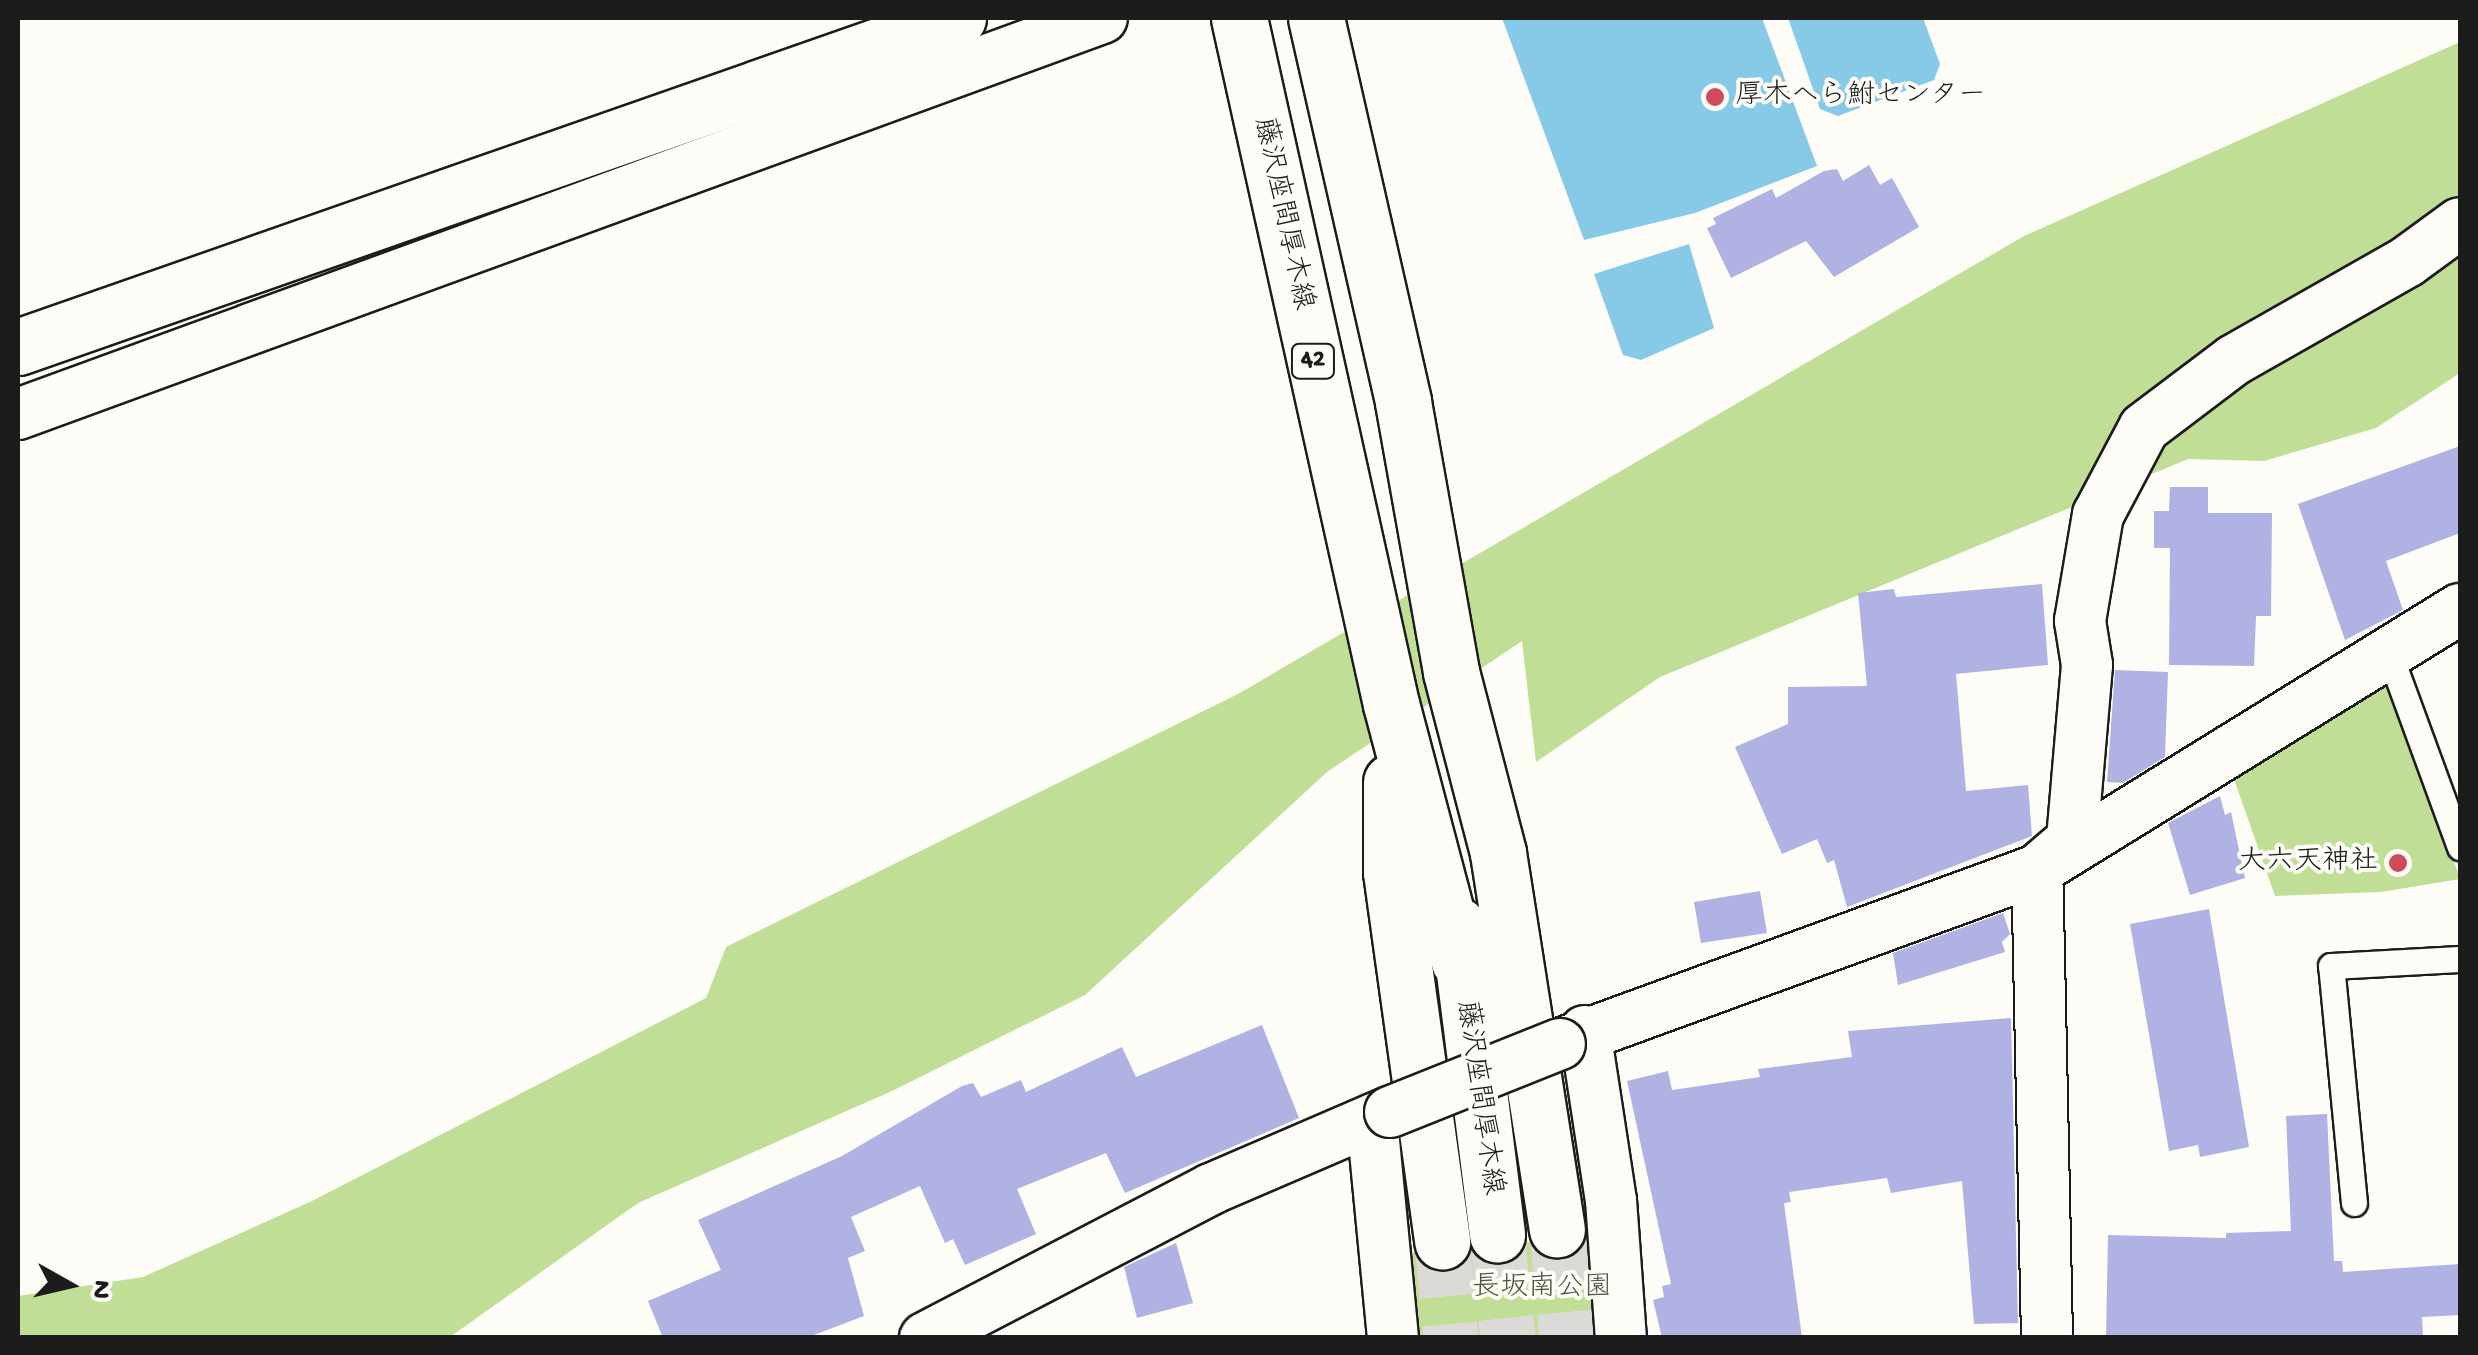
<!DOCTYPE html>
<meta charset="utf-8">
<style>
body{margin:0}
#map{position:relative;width:2478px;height:1355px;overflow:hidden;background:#fdfcf7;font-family:"Gochi Hand","Klee One",sans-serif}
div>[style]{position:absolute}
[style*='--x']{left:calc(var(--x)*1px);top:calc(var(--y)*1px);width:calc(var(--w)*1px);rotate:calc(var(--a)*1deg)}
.green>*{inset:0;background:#c0de96}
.water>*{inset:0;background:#86cae8}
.building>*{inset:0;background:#b0b2e3}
.primary-tunnel>*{height:55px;margin-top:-27.5px;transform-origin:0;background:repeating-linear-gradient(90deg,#dbdad6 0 55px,transparent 0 83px)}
.roads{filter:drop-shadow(2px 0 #1c1c1c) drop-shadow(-2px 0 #1c1c1c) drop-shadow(0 2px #1c1c1c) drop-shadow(0 -2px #1c1c1c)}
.lane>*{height:25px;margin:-12.5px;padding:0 12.5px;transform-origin:12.5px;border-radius:12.5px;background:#fdfcf7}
.street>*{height:50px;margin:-25px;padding:0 25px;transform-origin:25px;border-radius:25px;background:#fdfcf7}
.secondary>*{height:55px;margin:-27.5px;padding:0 27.5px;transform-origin:27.5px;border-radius:27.5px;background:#fdfcf7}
.primary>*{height:55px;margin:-27.5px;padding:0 27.5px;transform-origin:27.5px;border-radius:27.5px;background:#fdfcf7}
.bridges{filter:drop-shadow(2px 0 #1c1c1c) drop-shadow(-2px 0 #1c1c1c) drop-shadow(0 2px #1c1c1c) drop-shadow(0 -2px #1c1c1c)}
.street-bridge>*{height:50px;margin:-25px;padding:0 25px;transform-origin:25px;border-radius:25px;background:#fdfcf7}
.dots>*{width:28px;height:28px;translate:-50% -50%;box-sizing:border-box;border:5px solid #fdfcf7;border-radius:50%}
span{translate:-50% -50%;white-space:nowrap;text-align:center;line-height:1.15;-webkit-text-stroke:8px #fdfcf7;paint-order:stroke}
.shield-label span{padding:2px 8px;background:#fdfcf7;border:2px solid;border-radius:8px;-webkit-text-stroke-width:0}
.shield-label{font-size:25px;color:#1c1c1c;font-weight:700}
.poi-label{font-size:28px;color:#1c1c1c}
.left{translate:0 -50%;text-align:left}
.right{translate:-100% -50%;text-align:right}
.street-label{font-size:28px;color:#1c1c1c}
.park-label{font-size:28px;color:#4d5641}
.frame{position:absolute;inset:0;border:20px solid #1c1c1c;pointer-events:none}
.north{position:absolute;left:20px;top:1235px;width:100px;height:100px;-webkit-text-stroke:8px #fdfcf7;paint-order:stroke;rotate:98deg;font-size:28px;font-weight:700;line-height:40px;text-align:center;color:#1c1c1c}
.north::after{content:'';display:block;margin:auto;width:35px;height:45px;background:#1c1c1c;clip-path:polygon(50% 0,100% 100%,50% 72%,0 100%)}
</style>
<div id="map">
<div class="green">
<div style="clip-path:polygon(2460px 42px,2460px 373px,2376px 428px,2264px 461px,2188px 459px,1660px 677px,1536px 762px,1522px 641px,1327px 772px,1085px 995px,892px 1091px,638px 1203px,450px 1337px,18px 1338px,18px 1296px,143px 1277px,312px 1201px,706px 998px,726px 947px,1238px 694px,2024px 236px)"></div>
<div style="clip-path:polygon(2387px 668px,2460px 879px,2381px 892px,2275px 896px,2229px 765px)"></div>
<div style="clip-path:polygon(1588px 1237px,1597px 1337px,1414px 1337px,1407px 1253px)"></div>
</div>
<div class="water">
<div style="clip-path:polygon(1502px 18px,1762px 18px,1817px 166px,1695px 213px,1584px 240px)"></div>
<div style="clip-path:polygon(1788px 18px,1923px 18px,1940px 64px,1934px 80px,1838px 116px,1820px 109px)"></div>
<div style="clip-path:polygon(1689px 244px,1714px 328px,1641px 360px,1623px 355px,1594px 274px)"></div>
</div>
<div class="building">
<div style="clip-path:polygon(1869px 165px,1880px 185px,1892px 178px,1919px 227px,1834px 277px,1806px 241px,1731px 278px,1707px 228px,1716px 224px,1713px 218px,1772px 189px,1776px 198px,1824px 171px,1837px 169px,1843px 181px)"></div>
<div style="clip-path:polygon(2460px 446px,2460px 533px,2386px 561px,2403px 610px,2345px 640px,2298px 504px)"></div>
<div style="clip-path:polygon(2170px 487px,2208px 487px,2208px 513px,2272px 513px,2271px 616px,2256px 616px,2254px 666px,2169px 665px,2170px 548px,2154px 548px,2154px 511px,2169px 511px)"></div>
<div style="clip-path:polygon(2042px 584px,2048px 665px,1956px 674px,1966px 791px,2028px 785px,2032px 836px,1847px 907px,1834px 860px,1827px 863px,1817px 839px,1782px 854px,1735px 747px,1788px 724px,1788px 687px,1867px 686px,1858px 593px,1894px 589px,1896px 597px)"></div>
<div style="clip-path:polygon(2115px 670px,2168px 672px,2165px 757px,2123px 783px,2107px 782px)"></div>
<div style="clip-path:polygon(2220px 796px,2225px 815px,2231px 812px,2245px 878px,2190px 895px,2168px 823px)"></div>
<div style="clip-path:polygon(1760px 891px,1767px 933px,1701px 943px,1694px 902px)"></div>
<div style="clip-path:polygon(2209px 909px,2249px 1147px,2200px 1157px,2198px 1145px,2169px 1151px,2130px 924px)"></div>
<div style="clip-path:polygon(2003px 913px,2010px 934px,2002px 942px,2005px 952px,1898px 985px,1893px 953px)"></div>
<div style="clip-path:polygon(2011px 1018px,2018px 1323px,1974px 1324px,1962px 1181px,1891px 1193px,1887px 1178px,1789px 1192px,1791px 1202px,1784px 1203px,1802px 1338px,1662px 1338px,1653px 1300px,1664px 1297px,1662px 1286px,1671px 1284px,1627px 1081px,1668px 1071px,1672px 1090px,1760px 1077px,1758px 1069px,1852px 1057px,1848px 1031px)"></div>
<div style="clip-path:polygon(1262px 1025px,1299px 1118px,1125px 1193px,1106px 1153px,1017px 1189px,1036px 1234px,965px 1265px,953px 1239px,945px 1243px,920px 1186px,851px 1217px,865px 1251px,848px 1258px,864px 1316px,806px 1338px,663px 1338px,648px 1301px,721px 1270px,698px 1220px,842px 1156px,962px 1086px,973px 1083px,981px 1097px,1021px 1080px,1026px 1092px,1122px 1047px,1136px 1077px)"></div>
<div style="clip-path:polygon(2327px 1114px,2334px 1261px,2342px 1261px,2343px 1272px,2460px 1264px,2460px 1315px,2422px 1317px,2423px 1338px,2106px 1338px,2108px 1235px,2226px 1238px,2226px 1233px,2291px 1231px,2286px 1116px)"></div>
<div style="clip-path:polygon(1176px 1243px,1193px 1303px,1137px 1318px,1124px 1267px)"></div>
</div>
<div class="primary-tunnel">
<div style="--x:1557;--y:1229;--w:109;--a:84.8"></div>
<div style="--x:1497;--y:1235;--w:104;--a:83.9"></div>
<div style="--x:1442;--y:1241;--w:97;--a:84.7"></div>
</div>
<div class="roads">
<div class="lane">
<div style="--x:2389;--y:653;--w:207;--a:69.9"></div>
<div style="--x:2354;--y:1203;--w:238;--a:-95.5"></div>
<div style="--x:2331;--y:966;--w:129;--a:-3.1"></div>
</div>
<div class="street">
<div style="--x:18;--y:414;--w:1154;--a:-20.07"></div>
<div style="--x:1585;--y:1031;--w:171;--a:81.3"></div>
<div style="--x:1611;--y:1200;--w:138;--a:85.9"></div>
<div style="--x:1560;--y:1044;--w:508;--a:-20.04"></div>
<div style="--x:2037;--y:870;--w:497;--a:-31.7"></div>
<div style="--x:1372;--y:1120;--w:219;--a:84.5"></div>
<div style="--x:925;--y:1338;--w:322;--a:-27.5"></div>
<div style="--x:1211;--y:1189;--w:195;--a:-23.3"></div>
<div style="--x:2047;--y:1338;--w:468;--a:-91.2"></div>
<div style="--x:2037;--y:870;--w:46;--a:-40.6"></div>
<div style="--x:2072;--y:840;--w:176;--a:-85.1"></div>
<div style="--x:2087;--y:665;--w:45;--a:-99"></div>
<div style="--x:2080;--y:621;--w:108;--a:-80.4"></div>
<div style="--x:2098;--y:515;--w:98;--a:-62.1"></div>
<div style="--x:2144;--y:428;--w:113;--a:-37.1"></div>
<div style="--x:2234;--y:360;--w:200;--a:-29.6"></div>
<div style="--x:2408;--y:261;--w:64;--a:-36.2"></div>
</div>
<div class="secondary">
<div style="--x:18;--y:347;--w:996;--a:-19.29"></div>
</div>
<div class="primary">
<div style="--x:1239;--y:18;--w:703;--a:77.51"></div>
<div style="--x:1391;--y:704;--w:266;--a:75.2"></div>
<div style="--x:1316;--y:18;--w:394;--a:77.2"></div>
<div style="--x:1403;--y:402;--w:274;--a:79.9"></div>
<div style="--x:1451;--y:672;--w:187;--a:75.4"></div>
<div style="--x:1498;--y:853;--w:381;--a:81.1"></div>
<div style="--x:1391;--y:782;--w:90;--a:90"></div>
<div style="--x:1391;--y:872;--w:373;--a:82.1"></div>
<div style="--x:1458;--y:925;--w:312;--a:82.8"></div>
</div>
</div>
<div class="bridges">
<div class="street-bridge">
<div style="--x:1390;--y:1112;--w:183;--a:-21.8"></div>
</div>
</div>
<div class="dots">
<div style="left:1715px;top:97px;background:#d1495b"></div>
<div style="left:2398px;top:863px;background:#d1495b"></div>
</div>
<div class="shield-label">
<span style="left:1313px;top:361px">42</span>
</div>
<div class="poi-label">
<span class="left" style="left:1735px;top:97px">厚木へら鮒センター</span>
<span class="right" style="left:2378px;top:863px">大六天神社</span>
</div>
<div class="street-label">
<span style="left:1282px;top:214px;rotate:78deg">藤沢座間厚木線</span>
<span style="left:1478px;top:1098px;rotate:82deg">藤沢座間厚木線</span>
</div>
<div class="park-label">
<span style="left:1542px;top:1289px">長坂南公園</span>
</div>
<div class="frame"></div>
<div class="north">N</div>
</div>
